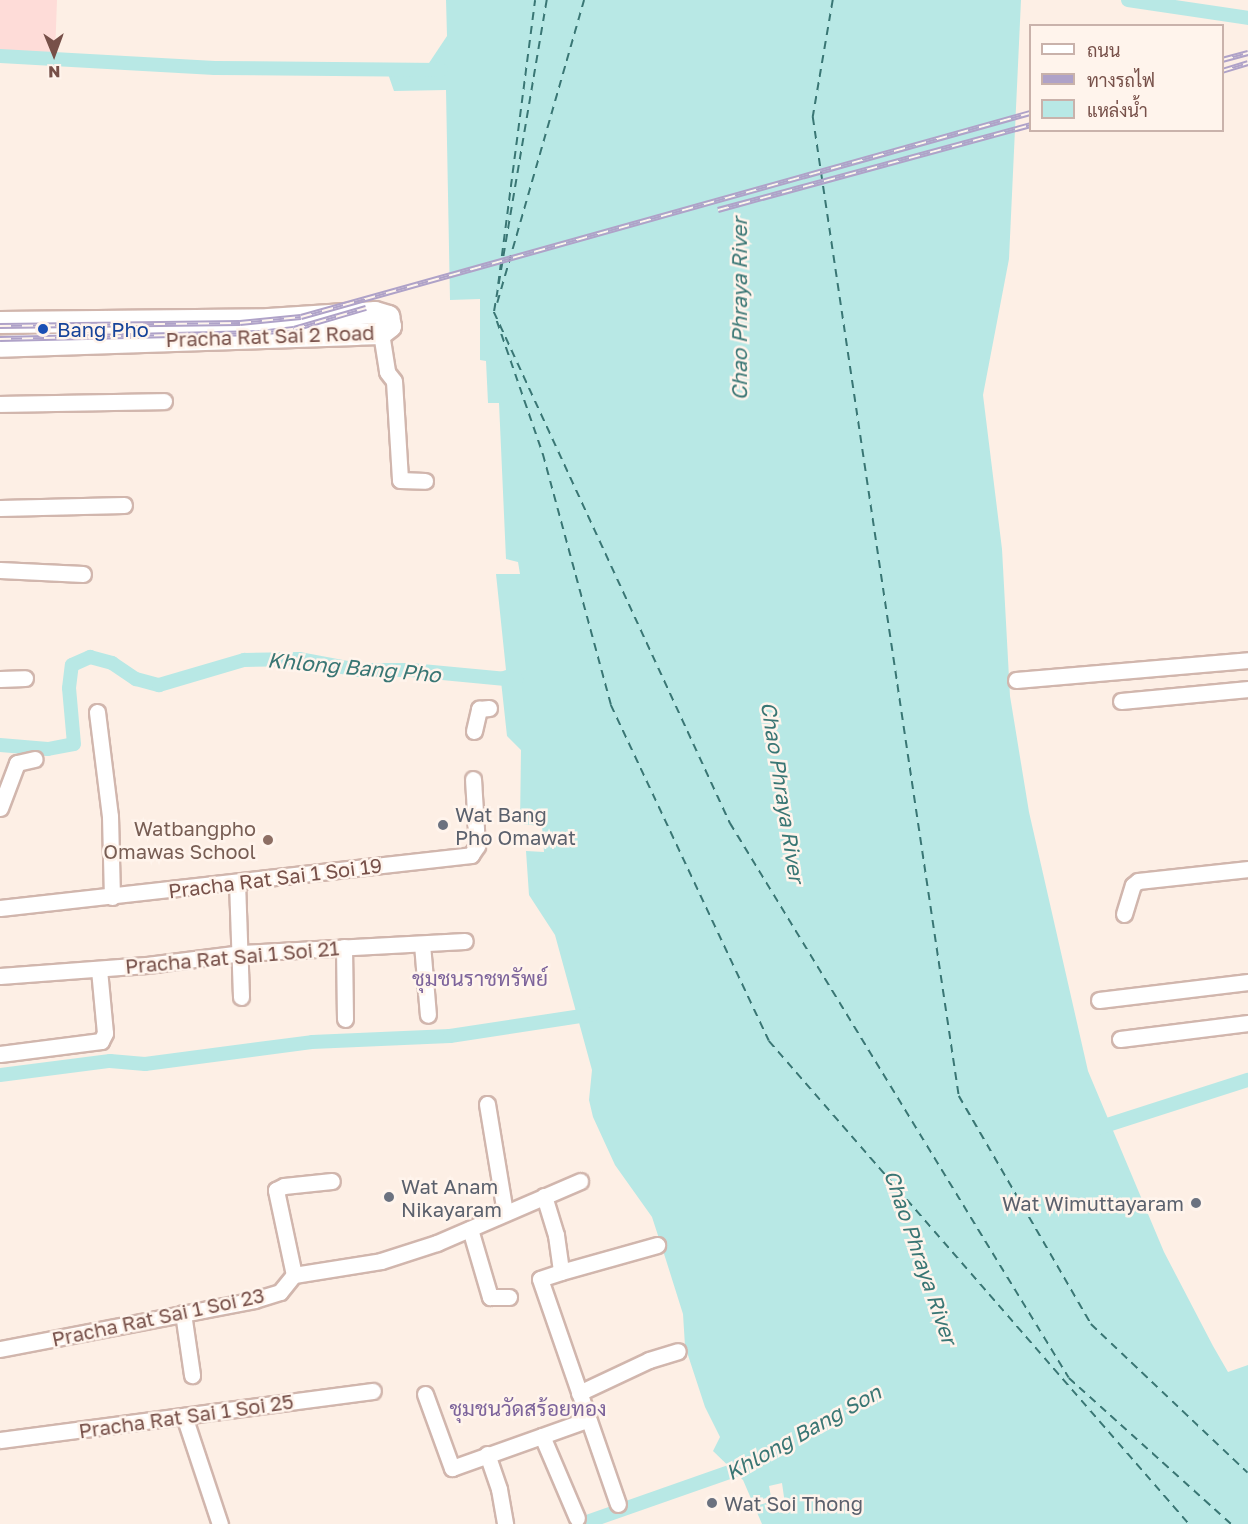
<!DOCTYPE html>
<meta charset="utf-8">
<style>
body{margin:0}
#map{position:relative;width:1248px;height:1524px;overflow:hidden;background:#fdefe5;font-family:"Golos Text",Sarabun,sans-serif}
div>[style]{position:absolute}
[style*='--x']{left:calc(var(--x)*1px);top:calc(var(--y)*1px);width:calc(var(--w)*1px);rotate:calc(var(--a)*1deg)}
.commercial>*{inset:0;background:#fedcd8}
.water>*{inset:0;background:#b8e8e5}
.pier>*{inset:0;background:#fdefe5}
.canal>*{height:14px;margin:-7px;padding:0 7px;transform-origin:7px;border-radius:7px;background:#b8e8e5}
.ferry>*{height:1.5px;margin-top:-0.75px;transform-origin:0;background:repeating-linear-gradient(90deg,#397674 0 8px,transparent 0 14px)}
.roads{filter:drop-shadow(2px 0 #d1b6ad) drop-shadow(-2px 0 #d1b6ad) drop-shadow(0 2px #d1b6ad) drop-shadow(0 -2px #d1b6ad)}
.street>*{height:15px;margin:-7.5px;padding:0 7.5px;transform-origin:7.5px;border-radius:7.5px;background:#fff}
.secondary>*{height:21px;margin:-10.5px;padding:0 10.5px;transform-origin:10.5px;border-radius:10.5px;background:#fff}
.rail>*{height:6px;margin-top:-3px;transform-origin:0;background:repeating-linear-gradient(90deg,#fff4ec 0 11px,#afa2c8 0 22px);box-sizing:border-box;border-block:2px solid #afa2c8}
.dots>*{width:16px;height:16px;translate:-50% -50%;box-sizing:border-box;border:3px solid #fff4ec;border-radius:50%}
span{translate:-50% -50%;white-space:nowrap;text-align:center;line-height:1.15;-webkit-text-stroke:5px #fff4ec;paint-order:stroke}
.transit-label{font-size:20px;color:#164399}
.left{translate:0 -50%;text-align:left}
.street-label{font-size:20px;color:#775049}
.worship-label{font-size:20px;color:#5b616d}
.right{translate:-100% -50%;text-align:right}
.education-label{font-size:20px;color:#785e54}
.water-label{font-size:21px;color:#397674;font-style:italic}
.neighbourhood-label{font-size:21px;color:#7d649b}
.legend{position:absolute;left:1029px;top:24px;width:195px;height:108px;box-sizing:border-box;background:#fff4ec;border:2px solid #c9b2ab;margin:0;padding:8px 10px;list-style:none;font-size:18px;color:#775049}
.legend li{display:flex;align-items:center;gap:12px;height:30px}
.legend b{width:30px;border:2px solid #c9b2ab}
.north{position:absolute;left:24px;top:24px;width:60px;height:60px;-webkit-text-stroke:4px #fff4ec;paint-order:stroke;rotate:179deg;font-size:16px;font-weight:700;line-height:24px;text-align:center;color:#775049}
.north::after{content:'';display:block;margin:auto;width:21px;height:27px;background:#775049;clip-path:polygon(50% 0,100% 100%,50% 72%,0 100%)}
</style>
<div id="map">
<div class="commercial">
<div style="clip-path:polygon(0 0,57px 0,55px 55px,0 53px)"></div>
</div>
<div class="water">
<div style="clip-path:polygon(446px 0,1021px 0,1009px 259px,983px 395px,1002px 549px,1010px 696px,1029px 812px,1088px 1071px,1164px 1252px,1213px 1346px,1228px 1372px,1248px 1365px,1248px 1524px,762px 1524px,743px 1480px,713px 1451px,720px 1437px,705px 1407px,685px 1346px,683px 1314px,666px 1260px,652px 1217px,615px 1165px,593px 1117px,589px 1100px,592px 1070px,555px 935px,529px 895px,526px 851px,544px 852px,542px 826px,520px 824px,521px 750px,507px 736px,501px 681px,491px 675px,506px 670px,496px 574px,520px 574px,518px 562px,506px 559px,499px 403px,488px 403px,486px 361px,480px 360px,480px 299px,450px 300px,446px 90px,394px 91px,387px 71px,396px 75px,423px 72px,447px 36px)"></div>
</div>
<div class="pier">
<div style="clip-path:polygon(782px 1483px,786px 1511px,779px 1513px,772px 1501px,756px 1506px,754px 1501px,771px 1497px,769px 1486px)"></div>
</div>
<div class="canal">
<div style="--x:1128;--y:0;--w:121;--a:8.5"></div>
<div style="--x:0;--y:56;--w:215;--a:3.2"></div>
<div style="--x:215;--y:68;--w:226;--a:0.5"></div>
<div style="--x:0;--y:745;--w:48;--a:4.8"></div>
<div style="--x:48;--y:749;--w:26;--a:-11"></div>
<div style="--x:74;--y:744;--w:56;--a:-95.1"></div>
<div style="--x:69;--y:688;--w:23;--a:-83"></div>
<div style="--x:72;--y:665;--w:20;--a:-24"></div>
<div style="--x:90;--y:657;--w:23;--a:15"></div>
<div style="--x:112;--y:663;--w:29;--a:34"></div>
<div style="--x:136;--y:679;--w:24;--a:15"></div>
<div style="--x:159;--y:685;--w:89;--a:-16.4"></div>
<div style="--x:244;--y:660;--w:55;--a:-1"></div>
<div style="--x:299;--y:659;--w:61;--a:10.4"></div>
<div style="--x:359;--y:670;--w:52;--a:0"></div>
<div style="--x:411;--y:670;--w:106;--a:5.4"></div>
<div style="--x:0;--y:1075;--w:111;--a:-7.3"></div>
<div style="--x:110;--y:1061;--w:35;--a:5"></div>
<div style="--x:145;--y:1064;--w:168;--a:-7.5"></div>
<div style="--x:312;--y:1042;--w:138;--a:-2.5"></div>
<div style="--x:450;--y:1036;--w:145;--a:-8.7"></div>
<div style="--x:1095;--y:1129;--w:161;--a:-17.8"></div>
<div style="--x:581;--y:1524;--w:181;--a:-19.3"></div>
</div>
<div class="ferry">
<div style="--x:547;--y:0;--w:316;--a:99.6"></div>
<div style="--x:494;--y:312;--w:563;--a:65.21"></div>
<div style="--x:730;--y:823;--w:650;--a:58.58"></div>
<div style="--x:1069;--y:1378;--w:218;--a:42"></div>
<div style="--x:833;--y:0;--w:119;--a:99.7"></div>
<div style="--x:813;--y:117;--w:990;--a:81.52"></div>
<div style="--x:959;--y:1096;--w:263;--a:59.9"></div>
<div style="--x:1091;--y:1324;--w:216;--a:43.5"></div>
<div style="--x:498;--y:284;--w:286;--a:-82.6"></div>
<div style="--x:497;--y:303;--w:315;--a:-74"></div>
<div style="--x:497;--y:321;--w:141;--a:70.9"></div>
<div style="--x:543;--y:454;--w:260;--a:74.8"></div>
<div style="--x:611;--y:705;--w:371;--a:64.8"></div>
<div style="--x:769;--y:1041;--w:640;--a:48.99"></div>
</div>
<div class="roads">
<div class="street">
<div style="--x:381;--y:333;--w:39;--a:81"></div>
<div style="--x:387;--y:372;--w:11;--a:52"></div>
<div style="--x:394;--y:381;--w:99;--a:86.5"></div>
<div style="--x:400;--y:480;--w:25;--a:2"></div>
<div style="--x:0;--y:404;--w:164;--a:-1"></div>
<div style="--x:0;--y:508;--w:124;--a:-1.4"></div>
<div style="--x:0;--y:570;--w:83;--a:2.8"></div>
<div style="--x:0;--y:679;--w:25;--a:-2"></div>
<div style="--x:1016;--y:680;--w:233;--a:-4.9"></div>
<div style="--x:1121;--y:701;--w:128;--a:-5.4"></div>
<div style="--x:97;--y:712;--w:105;--a:82.9"></div>
<div style="--x:110;--y:816;--w:81;--a:88.6"></div>
<div style="--x:474;--y:731;--w:23;--a:-77"></div>
<div style="--x:479;--y:709;--w:10;--a:-6"></div>
<div style="--x:0;--y:808;--w:48;--a:-69.3"></div>
<div style="--x:17;--y:763;--w:18;--a:-13"></div>
<div style="--x:237;--y:882;--w:115;--a:88"></div>
<div style="--x:0;--y:908;--w:474;--a:-6.4"></div>
<div style="--x:471;--y:855;--w:11;--a:-56"></div>
<div style="--x:477;--y:846;--w:67;--a:-93.4"></div>
<div style="--x:1124;--y:914;--w:30;--a:-73"></div>
<div style="--x:1133;--y:885;--w:6;--a:-39"></div>
<div style="--x:1138;--y:881;--w:111;--a:-6.2"></div>
<div style="--x:422;--y:944;--w:71;--a:85.2"></div>
<div style="--x:344;--y:947;--w:72;--a:89.2"></div>
<div style="--x:0;--y:976;--w:147;--a:-4.3"></div>
<div style="--x:147;--y:965;--w:96;--a:-7.2"></div>
<div style="--x:242;--y:953;--w:223;--a:-3.1"></div>
<div style="--x:1099;--y:1000;--w:150;--a:-6.9"></div>
<div style="--x:1120;--y:1039;--w:129;--a:-7.1"></div>
<div style="--x:0;--y:1054;--w:102;--a:-7.3"></div>
<div style="--x:101;--y:1041;--w:9;--a:-63"></div>
<div style="--x:105;--y:1033;--w:64;--a:-95.4"></div>
<div style="--x:487;--y:1104;--w:110;--a:80.6"></div>
<div style="--x:544;--y:1196;--w:41;--a:72.9"></div>
<div style="--x:556;--y:1235;--w:37;--a:82"></div>
<div style="--x:561;--y:1272;--w:22;--a:162"></div>
<div style="--x:540;--y:1279;--w:238;--a:70.9"></div>
<div style="--x:470;--y:1229;--w:71;--a:73.6"></div>
<div style="--x:490;--y:1297;--w:19;--a:0"></div>
<div style="--x:561;--y:1272;--w:100;--a:-15.7"></div>
<div style="--x:294;--y:1275;--w:87;--a:-102"></div>
<div style="--x:276;--y:1190;--w:9;--a:-27"></div>
<div style="--x:284;--y:1186;--w:48;--a:-5.9"></div>
<div style="--x:183;--y:1313;--w:63;--a:81.7"></div>
<div style="--x:0;--y:1349;--w:259;--a:-10.9"></div>
<div style="--x:254;--y:1300;--w:27;--a:-17"></div>
<div style="--x:280;--y:1292;--w:22;--a:-51"></div>
<div style="--x:294;--y:1275;--w:88;--a:-9.1"></div>
<div style="--x:381;--y:1261;--w:59;--a:-17.8"></div>
<div style="--x:437;--y:1243;--w:156;--a:-23.4"></div>
<div style="--x:579;--y:1393;--w:77;--a:-25.2"></div>
<div style="--x:649;--y:1360;--w:30;--a:-17"></div>
<div style="--x:425;--y:1394;--w:79;--a:70"></div>
<div style="--x:452;--y:1468;--w:143;--a:-19.6"></div>
<div style="--x:184;--y:1416;--w:114;--a:71.6"></div>
<div style="--x:542;--y:1436;--w:89;--a:66.9"></div>
<div style="--x:0;--y:1440;--w:376;--a:-7.5"></div>
<div style="--x:487;--y:1454;--w:37;--a:71"></div>
<div style="--x:499;--y:1489;--w:36;--a:80"></div>
</div>
<div class="secondary">
<div style="--x:0;--y:322;--w:268;--a:-0.6"></div>
<div style="--x:268;--y:319;--w:107;--a:-3.7"></div>
<div style="--x:375;--y:312;--w:14;--a:17"></div>
<div style="--x:388;--y:316;--w:10;--a:79"></div>
<div style="--x:390;--y:326;--w:11;--a:142"></div>
<div style="--x:381;--y:333;--w:25;--a:178"></div>
<div style="--x:356;--y:334;--w:356;--a:178.1"></div>
</div>
</div>
<div class="rail">
<div style="--x:1222;--y:60;--w:27;--a:-15"></div>
<div style="--x:1222;--y:71;--w:27;--a:-17"></div>
<div style="--x:718;--y:210;--w:323;--a:-15.2"></div>
<div style="--x:0;--y:326;--w:240;--a:-0.7"></div>
<div style="--x:240;--y:323;--w:61;--a:-5.6"></div>
<div style="--x:301;--y:317;--w:757;--a:-15.63"></div>
<div style="--x:0;--y:339;--w:260;--a:-1.3"></div>
<div style="--x:260;--y:333;--w:34;--a:-7"></div>
<div style="--x:294;--y:329;--w:75;--a:-16.3"></div>
</div>
<div class="dots">
<div style="left:43px;top:329px;background:#1a4fb4"></div>
<div style="left:443px;top:825px;background:#6b7280"></div>
<div style="left:268px;top:840px;background:#8d6e63"></div>
<div style="left:389px;top:1197px;background:#6b7280"></div>
<div style="left:1196px;top:1203px;background:#6b7280"></div>
<div style="left:712px;top:1503px;background:#6b7280"></div>
</div>
<div class="transit-label">
<span class="left" style="left:57px;top:329px">Bang Pho</span>
</div>
<div class="street-label">
<span style="left:270px;top:336px;rotate:-2deg">Pracha Rat Sai 2 Road</span>
<span style="left:275px;top:878px;rotate:-7deg">Pracha Rat Sai 1 Soi 19</span>
<span style="left:232px;top:957px;rotate:-5deg">Pracha Rat Sai 1 Soi 21</span>
<span style="left:158px;top:1317px;rotate:-12deg">Pracha Rat Sai 1 Soi 23</span>
<span style="left:186px;top:1416px;rotate:-8deg">Pracha Rat Sai 1 Soi 25</span>
</div>
<div class="worship-label">
<span class="left" style="left:455px;top:826px">Wat Bang<br>Pho Omawat</span>
<span class="left" style="left:401px;top:1198px">Wat Anam<br>Nikayaram</span>
<span class="right" style="left:1184px;top:1203px">Wat Wimuttayaram</span>
<span class="left" style="left:724px;top:1503px">Wat Soi Thong</span>
</div>
<div class="education-label">
<span class="right" style="left:256px;top:840px">Watbangpho<br>Omawas School</span>
</div>
<div class="water-label">
<span style="left:739px;top:309px;rotate:-90deg">Chao Phraya River</span>
<span style="left:354px;top:667px;rotate:5deg">Khlong Bang Pho</span>
<span style="left:783px;top:792px;rotate:81deg">Chao Phraya River</span>
<span style="left:921px;top:1257px;rotate:71deg">Chao Phraya River</span>
<span style="left:803px;top:1432px;rotate:-29deg">Khlong Bang Son</span>
</div>
<div class="neighbourhood-label">
<span style="left:480px;top:978px">ชุมชนราชทรัพย์</span>
<span style="left:528px;top:1408px">ชุมชนวัดสร้อยทอง</span>
</div>
<ul class="legend">
<li><b style="height:8px;background:#fff"></b>ถนน</li>
<li><b style="height:8px;background:#afa2c8"></b>ทางรถไฟ</li>
<li><b style="height:16px;background:#b8e8e5"></b>แหล่งน้ำ</li>
</ul>
<div class="north">N</div>
</div>
